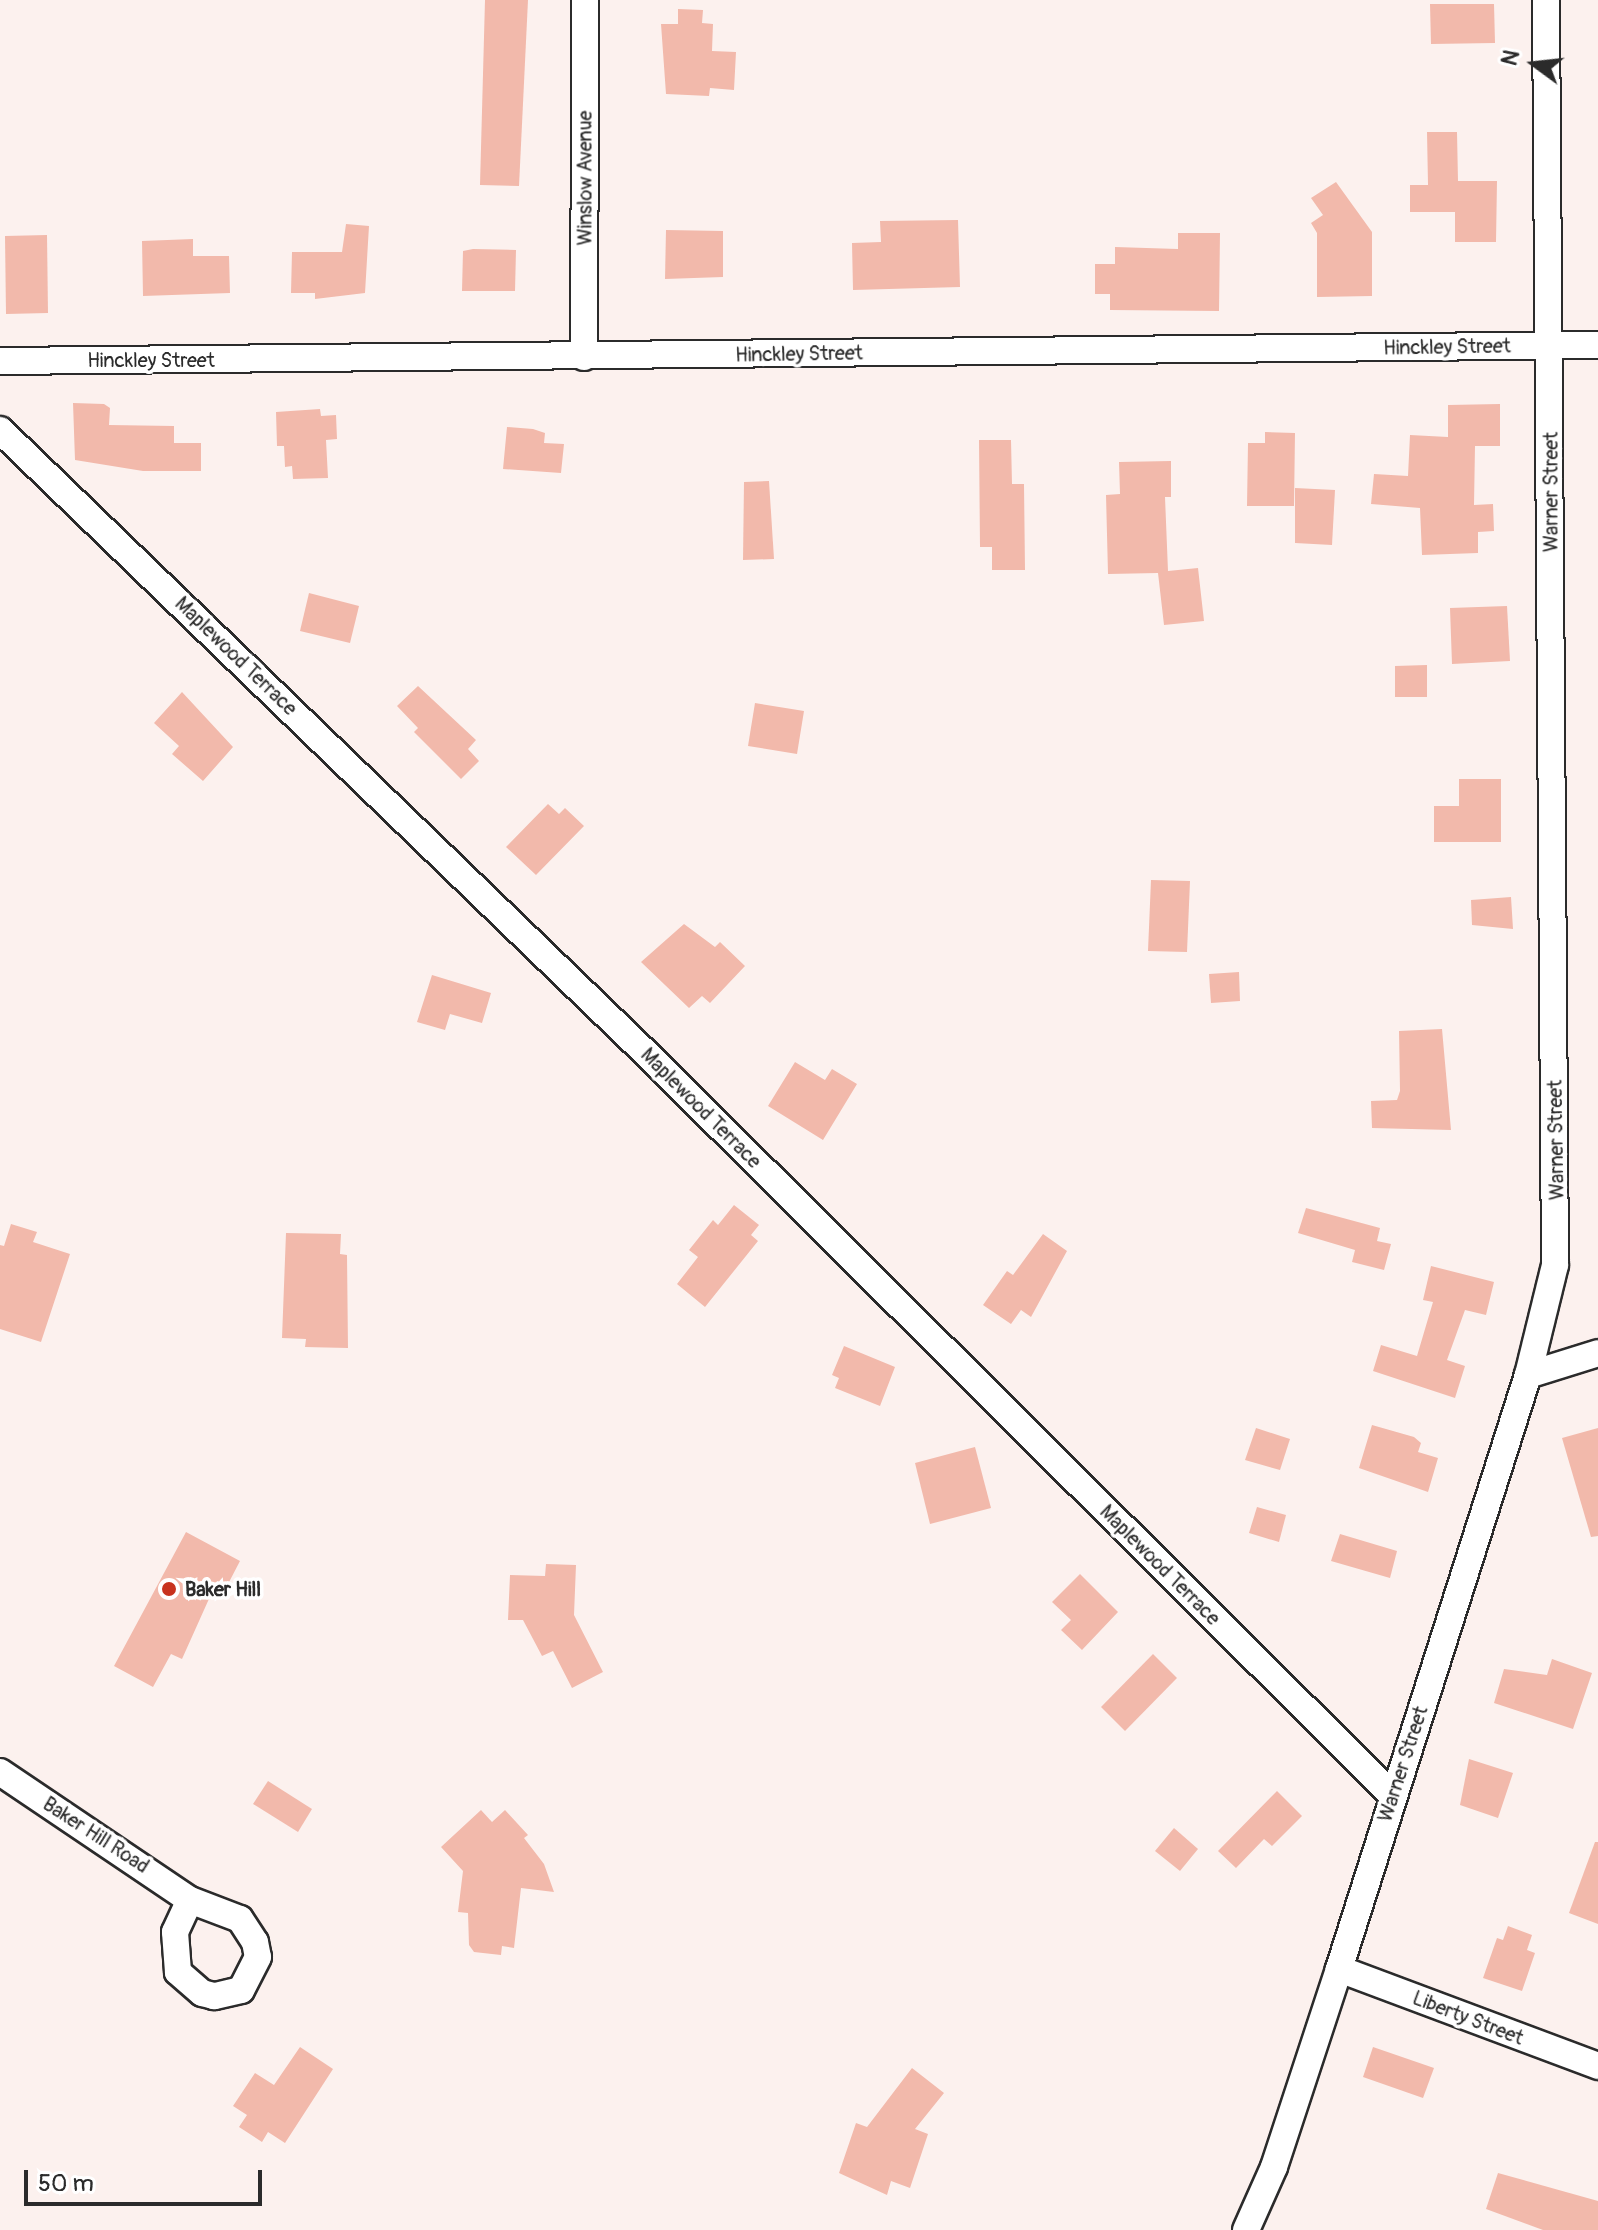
<!DOCTYPE html>
<style>
body{margin:0}
#map{position:relative;width:1598px;height:2230px;overflow:hidden;background:#fcf1ee;font-family:Pangolin,sans-serif}
div>[style]{position:absolute}
[style*='--x']{left:calc(var(--x)*1px);top:calc(var(--y)*1px);width:calc(var(--w)*1px);rotate:calc(var(--a)*1deg)}
.building>*{inset:0;background:#f2b9ab}
.roads{filter:drop-shadow(2px 0 #2b2b2b) drop-shadow(-2px 0 #2b2b2b) drop-shadow(0 2px #2b2b2b) drop-shadow(0 -2px #2b2b2b)}
.street>*{height:26px;margin:-13px;padding:0 13px;transform-origin:13px;border-radius:13px;background:#fff}
.dots>*{width:22px;height:22px;translate:-50% -50%;box-sizing:border-box;border:4px solid #fff;border-radius:50%}
span{translate:-50% -50%;white-space:nowrap;text-align:center;line-height:1.15;-webkit-text-stroke:7px #fff;paint-order:stroke}
.street-label{font-size:20px;color:#2b2b2b}
.poi-label{font-size:20px;color:#2b2b2b;font-weight:700}
.left{translate:0 -50%;text-align:left}
.north{position:absolute;left:1494px;top:24px;width:80px;height:80px;-webkit-text-stroke:6px #fff;paint-order:stroke;rotate:285deg;font-size:22px;font-weight:700;line-height:32px;text-align:center;color:#2b2b2b}
.north::after{content:'';display:block;margin:auto;width:28px;height:36px;background:#2b2b2b;clip-path:polygon(50% 0,100% 100%,50% 72%,0 100%)}
.scale{position:absolute;left:24px;top:2170px;width:238px;height:36px;box-sizing:border-box;border:4px solid #2b2b2b;border-top:0;padding-left:10px;font-size:24px;line-height:28px;white-space:nowrap;color:#2b2b2b;-webkit-text-stroke:6px #fff;paint-order:stroke}
</style>
<div id="map">
<div class="building">
<div style="clip-path:polygon(485px 0,528px 0,519px 186px,480px 185px)"></div>
<div style="clip-path:polygon(1430px 4px,1494px 4px,1495px 43px,1431px 44px)"></div>
<div style="clip-path:polygon(678px 9px,703px 10px,702px 23px,713px 24px,712px 51px,736px 52px,734px 90px,710px 88px,709px 96px,666px 94px,661px 24px,678px 24px)"></div>
<div style="clip-path:polygon(1427px 132px,1457px 132px,1458px 181px,1497px 181px,1496px 242px,1455px 242px,1455px 212px,1410px 212px,1410px 185px,1428px 185px)"></div>
<div style="clip-path:polygon(1336px 182px,1372px 232px,1372px 296px,1317px 297px,1317px 233px,1311px 223px,1323px 215px,1311px 198px)"></div>
<div style="clip-path:polygon(958px 220px,960px 287px,853px 290px,852px 243px,881px 242px,880px 221px)"></div>
<div style="clip-path:polygon(346px 224px,369px 226px,365px 293px,315px 299px,315px 293px,291px 293px,292px 252px,342px 252px)"></div>
<div style="clip-path:polygon(666px 230px,723px 231px,723px 277px,665px 279px)"></div>
<div style="clip-path:polygon(1178px 233px,1220px 233px,1219px 311px,1110px 310px,1110px 294px,1095px 294px,1095px 264px,1115px 264px,1115px 247px,1178px 249px)"></div>
<div style="clip-path:polygon(47px 235px,48px 313px,6px 314px,5px 236px)"></div>
<div style="clip-path:polygon(193px 239px,193px 256px,229px 256px,230px 293px,143px 296px,142px 241px)"></div>
<div style="clip-path:polygon(473px 249px,516px 250px,515px 291px,462px 291px,463px 251px)"></div>
<div style="clip-path:polygon(73px 403px,104px 404px,110px 408px,109px 425px,174px 426px,174px 443px,201px 443px,201px 471px,143px 471px,75px 460px)"></div>
<div style="clip-path:polygon(1500px 404px,1500px 446px,1475px 446px,1474px 505px,1493px 504px,1494px 531px,1478px 532px,1478px 553px,1422px 555px,1420px 508px,1371px 504px,1374px 474px,1408px 476px,1410px 435px,1448px 437px,1448px 405px)"></div>
<div style="clip-path:polygon(320px 409px,321px 416px,336px 415px,337px 439px,326px 440px,328px 478px,293px 479px,292px 466px,285px 467px,284px 446px,277px 446px,276px 412px)"></div>
<div style="clip-path:polygon(507px 427px,533px 429px,545px 433px,544px 443px,564px 444px,561px 473px,503px 469px)"></div>
<div style="clip-path:polygon(1265px 432px,1295px 433px,1294px 506px,1247px 506px,1248px 443px,1265px 443px)"></div>
<div style="clip-path:polygon(979px 440px,1011px 440px,1012px 484px,1024px 484px,1025px 570px,992px 570px,992px 547px,980px 547px)"></div>
<div style="clip-path:polygon(1171px 461px,1171px 497px,1165px 497px,1168px 571px,1198px 568px,1204px 621px,1164px 625px,1158px 573px,1108px 574px,1106px 495px,1120px 494px,1119px 462px)"></div>
<div style="clip-path:polygon(769px 481px,774px 559px,743px 560px,744px 482px)"></div>
<div style="clip-path:polygon(1295px 488px,1335px 490px,1332px 545px,1295px 543px)"></div>
<div style="clip-path:polygon(309px 593px,359px 606px,350px 643px,300px 631px)"></div>
<div style="clip-path:polygon(1507px 606px,1510px 661px,1452px 664px,1450px 608px)"></div>
<div style="clip-path:polygon(1427px 665px,1427px 697px,1395px 697px,1395px 666px)"></div>
<div style="clip-path:polygon(418px 686px,476px 740px,468px 749px,479px 761px,461px 779px,414px 732px,418px 728px,397px 706px)"></div>
<div style="clip-path:polygon(182px 692px,233px 747px,203px 781px,172px 754px,179px 746px,154px 723px)"></div>
<div style="clip-path:polygon(755px 703px,804px 711px,797px 754px,748px 746px)"></div>
<div style="clip-path:polygon(1459px 779px,1501px 779px,1501px 842px,1434px 842px,1434px 806px,1459px 806px)"></div>
<div style="clip-path:polygon(548px 804px,559px 814px,565px 808px,584px 826px,536px 875px,506px 847px)"></div>
<div style="clip-path:polygon(1151px 880px,1190px 881px,1187px 952px,1148px 951px)"></div>
<div style="clip-path:polygon(1511px 897px,1513px 929px,1472px 925px,1471px 900px)"></div>
<div style="clip-path:polygon(684px 924px,715px 947px,720px 942px,745px 966px,710px 1003px,702px 996px,689px 1008px,641px 962px)"></div>
<div style="clip-path:polygon(1239px 972px,1240px 1001px,1211px 1003px,1209px 974px)"></div>
<div style="clip-path:polygon(432px 975px,491px 993px,482px 1023px,450px 1014px,445px 1030px,417px 1022px)"></div>
<div style="clip-path:polygon(1442px 1029px,1451px 1130px,1372px 1128px,1371px 1101px,1397px 1100px,1400px 1091px,1399px 1031px)"></div>
<div style="clip-path:polygon(795px 1062px,825px 1080px,832px 1069px,857px 1084px,823px 1140px,768px 1106px)"></div>
<div style="clip-path:polygon(734px 1205px,759px 1225px,751px 1235px,758px 1241px,705px 1307px,677px 1284px,698px 1257px,689px 1250px,713px 1220px,718px 1225px)"></div>
<div style="clip-path:polygon(1306px 1208px,1380px 1228px,1377px 1241px,1391px 1244px,1384px 1270px,1352px 1262px,1355px 1250px,1298px 1233px)"></div>
<div style="clip-path:polygon(11px 1224px,37px 1232px,33px 1242px,70px 1254px,41px 1342px,0 1329px,0 1245px,4px 1246px)"></div>
<div style="clip-path:polygon(286px 1233px,341px 1234px,340px 1254px,347px 1255px,348px 1348px,305px 1347px,306px 1339px,282px 1338px)"></div>
<div style="clip-path:polygon(1043px 1234px,1067px 1251px,1031px 1317px,1021px 1310px,1011px 1324px,983px 1305px,1007px 1271px,1013px 1275px)"></div>
<div style="clip-path:polygon(1431px 1266px,1494px 1282px,1486px 1315px,1465px 1310px,1447px 1360px,1465px 1366px,1455px 1398px,1373px 1371px,1381px 1345px,1417px 1356px,1433px 1302px,1423px 1300px)"></div>
<div style="clip-path:polygon(844px 1346px,895px 1367px,880px 1406px,835px 1388px,839px 1378px,832px 1375px)"></div>
<div style="clip-path:polygon(1372px 1425px,1414px 1437px,1421px 1443px,1418px 1452px,1438px 1458px,1428px 1492px,1359px 1468px)"></div>
<div style="clip-path:polygon(1256px 1428px,1290px 1439px,1280px 1470px,1245px 1460px)"></div>
<div style="clip-path:polygon(1598px 1428px,1598px 1536px,1591px 1537px,1562px 1438px)"></div>
<div style="clip-path:polygon(975px 1447px,991px 1508px,930px 1524px,915px 1463px)"></div>
<div style="clip-path:polygon(1257px 1507px,1286px 1515px,1279px 1542px,1249px 1533px)"></div>
<div style="clip-path:polygon(186px 1532px,240px 1561px,227px 1586px,217px 1581px,182px 1659px,171px 1654px,153px 1687px,114px 1666px)"></div>
<div style="clip-path:polygon(1340px 1534px,1397px 1551px,1390px 1578px,1331px 1561px)"></div>
<div style="clip-path:polygon(546px 1564px,576px 1565px,574px 1615px,603px 1672px,572px 1688px,553px 1651px,542px 1656px,523px 1620px,508px 1620px,510px 1575px,545px 1576px)"></div>
<div style="clip-path:polygon(1080px 1574px,1118px 1612px,1082px 1650px,1061px 1630px,1071px 1620px,1052px 1602px)"></div>
<div style="clip-path:polygon(1153px 1654px,1177px 1678px,1125px 1731px,1101px 1707px)"></div>
<div style="clip-path:polygon(1552px 1659px,1592px 1673px,1573px 1729px,1494px 1703px,1504px 1669px,1547px 1675px)"></div>
<div style="clip-path:polygon(1469px 1759px,1513px 1773px,1498px 1818px,1460px 1805px)"></div>
<div style="clip-path:polygon(268px 1781px,312px 1809px,298px 1832px,253px 1804px)"></div>
<div style="clip-path:polygon(1277px 1791px,1302px 1816px,1272px 1846px,1264px 1839px,1236px 1868px,1218px 1851px)"></div>
<div style="clip-path:polygon(481px 1810px,492px 1822px,505px 1810px,528px 1835px,524px 1838px,544px 1864px,554px 1892px,521px 1888px,514px 1948px,502px 1946px,501px 1955px,474px 1952px,469px 1945px,468px 1913px,458px 1912px,463px 1871px,441px 1847px)"></div>
<div style="clip-path:polygon(1174px 1828px,1198px 1849px,1180px 1871px,1155px 1851px)"></div>
<div style="clip-path:polygon(1595px 1842px,1598px 1842px,1598px 1924px,1569px 1913px)"></div>
<div style="clip-path:polygon(1508px 1926px,1532px 1935px,1527px 1950px,1535px 1953px,1522px 1991px,1483px 1978px,1497px 1938px,1503px 1940px)"></div>
<div style="clip-path:polygon(300px 2047px,333px 2069px,285px 2143px,268px 2132px,262px 2142px,239px 2127px,247px 2115px,233px 2106px,255px 2073px,274px 2085px)"></div>
<div style="clip-path:polygon(1373px 2047px,1434px 2068px,1423px 2098px,1363px 2077px)"></div>
<div style="clip-path:polygon(912px 2068px,944px 2093px,915px 2129px,928px 2134px,910px 2188px,891px 2181px,887px 2195px,839px 2173px,856px 2123px,867px 2127px)"></div>
<div style="clip-path:polygon(1498px 2173px,1598px 2201px,1598px 2230px,1543px 2230px,1486px 2209px)"></div>
</div>
<div class="roads">
<div class="street">
<div style="--x:584;--y:357;--w:357;--a:-89.8"></div>
<div style="--x:0;--y:361;--w:1598;--a:-0.57"></div>
<div style="--x:0;--y:430;--w:907;--a:43.97"></div>
<div style="--x:653;--y:1060;--w:1042;--a:44.84"></div>
<div style="--x:1528;--y:1375;--w:73;--a:-17.4"></div>
<div style="--x:0;--y:1772;--w:229;--a:34"></div>
<div style="--x:190;--y:1900;--w:53;--a:20.8"></div>
<div style="--x:240;--y:1919;--w:27;--a:57"></div>
<div style="--x:255;--y:1942;--w:15;--a:79"></div>
<div style="--x:258;--y:1957;--w:37;--a:117"></div>
<div style="--x:241;--y:1990;--w:28;--a:167"></div>
<div style="--x:214;--y:1996;--w:12;--a:-166"></div>
<div style="--x:202;--y:1993;--w:32;--a:-139"></div>
<div style="--x:178;--y:1972;--w:40;--a:-94.3"></div>
<div style="--x:175;--y:1932;--w:35;--a:-65"></div>
<div style="--x:1339;--y:1969;--w:277;--a:20.5"></div>
<div style="--x:1246;--y:2230;--w:69;--a:-66"></div>
<div style="--x:1274;--y:2167;--w:208;--a:-71.8"></div>
<div style="--x:1339;--y:1969;--w:623;--a:-72.35"></div>
<div style="--x:1528;--y:1375;--w:113;--a:-76.2"></div>
<div style="--x:1555;--y:1265;--w:1265;--a:-90.41"></div>
</div>
</div>
<div class="dots">
<div style="left:169px;top:1589px;background:#c8321e"></div>
</div>
<div class="street-label">
<span style="left:585px;top:178px;rotate:-90deg">Winslow Avenue</span>
<span style="left:1447px;top:347px;rotate:-1deg">Hinckley Street</span>
<span style="left:799px;top:354px;rotate:-1deg">Hinckley Street</span>
<span style="left:151px;top:360px">Hinckley Street</span>
<span style="left:1551px;top:492px;rotate:-90deg">Warner Street</span>
<span style="left:236px;top:656px;rotate:44deg">Maplewood Terrace</span>
<span style="left:701px;top:1108px;rotate:45deg">Maplewood Terrace</span>
<span style="left:1556px;top:1140px;rotate:-91deg">Warner Street</span>
<span style="left:1160px;top:1565px;rotate:45deg">Maplewood Terrace</span>
<span style="left:1403px;top:1764px;rotate:-72deg">Warner Street</span>
<span style="left:96px;top:1835px;rotate:33deg">Baker Hill Road</span>
<span style="left:1468px;top:2018px;rotate:21deg">Liberty Street</span>
</div>
<div class="poi-label">
<span class="left" style="left:185px;top:1589px">Baker Hill</span>
</div>
<div class="north">N</div>
<div class="scale">50 m</div>
</div>
